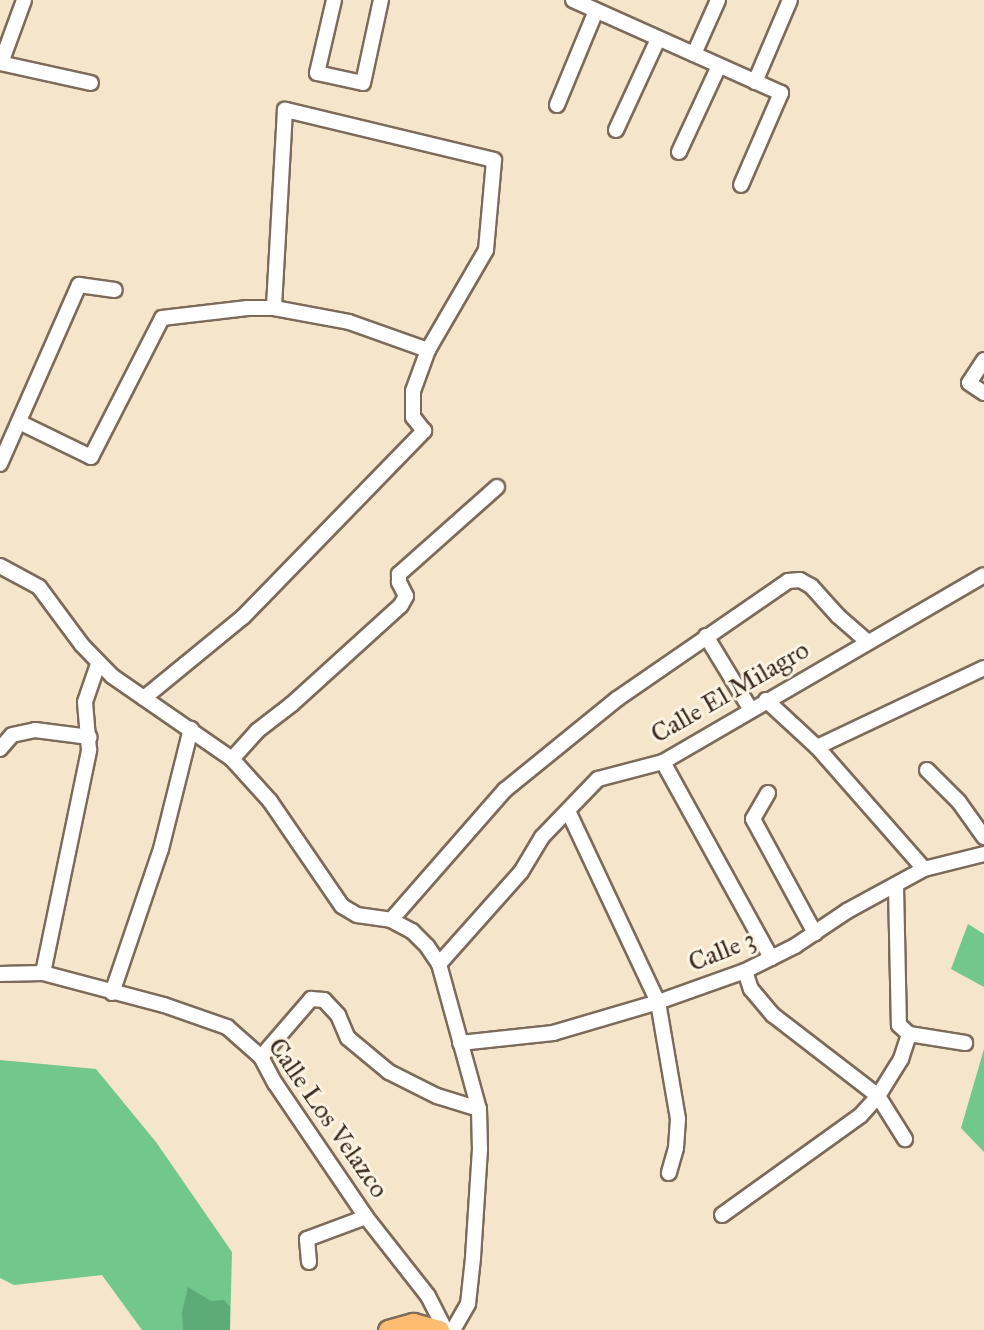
<!DOCTYPE html>
<style>
body{margin:0}
#map{position:relative;width:984px;height:1330px;overflow:hidden;background:#f5e5ca;font-family:"IM FELL Great Primer",serif}
div>[style]{position:absolute}
[style*='--x']{left:calc(var(--x)*1px);top:calc(var(--y)*1px);width:calc(var(--w)*1px);rotate:calc(var(--a)*1deg)}
.green>*{inset:0;background:#72c78c}
.forest>*{inset:0;background:#5dac78}
.roads{filter:drop-shadow(2px 0 #7c6b5a) drop-shadow(-2px 0 #7c6b5a) drop-shadow(0 2px #7c6b5a) drop-shadow(0 -2px #7c6b5a)}
.minor>*{height:14px;margin:-7px;padding:0 7px;transform-origin:7px;border-radius:7px;background:#fff}
.highway>*{height:19px;margin:-9.5px;padding:0 9.5px;transform-origin:9.5px;border-radius:9.5px;background:#febc70}
span{translate:-50% -50%;white-space:nowrap;text-align:center;line-height:1.15;-webkit-text-stroke:6px #fcf5e5;paint-order:stroke}
.street-label{font-size:26px;color:#3b2a1e}
</style>
<div id="map">
<div class="green">
<div style="clip-path:polygon(968px 924px,984px 934px,984px 987px,951px 969px)"></div>
<div style="clip-path:polygon(984px 1049px,984px 1152px,961px 1128px)"></div>
<div style="clip-path:polygon(0 1060px,96px 1069px,156px 1142px,232px 1252px,230px 1330px,142px 1330px,102px 1275px,14px 1285px,0 1278px)"></div>
</div>
<div class="forest">
<div style="clip-path:polygon(188px 1287px,211px 1301px,224px 1300px,230px 1307px,230px 1330px,183px 1330px,182px 1312px)"></div>
</div>
<div class="roads">
<div class="minor">
<div style="--x:334;--y:0;--w:75;--a:103.1"></div>
<div style="--x:317;--y:73;--w:47;--a:12.3"></div>
<div style="--x:363;--y:83;--w:85;--a:-77.8"></div>
<div style="--x:573;--y:0;--w:228;--a:24.1"></div>
<div style="--x:781;--y:93;--w:100;--a:113.5"></div>
<div style="--x:694;--y:54;--w:59;--a:-66"></div>
<div style="--x:0;--y:63;--w:93;--a:12.4"></div>
<div style="--x:1;--y:63;--w:67;--a:-69.9"></div>
<div style="--x:755;--y:82;--w:89;--a:-66.9"></div>
<div style="--x:557;--y:105;--w:102;--a:-67.5"></div>
<div style="--x:616;--y:130;--w:100;--a:-65.2"></div>
<div style="--x:679;--y:152;--w:95;--a:-65.1"></div>
<div style="--x:984;--y:360;--w:27;--a:123"></div>
<div style="--x:969;--y:383;--w:18;--a:34"></div>
<div style="--x:19;--y:422;--w:80;--a:25.9"></div>
<div style="--x:91;--y:457;--w:156;--a:-62.9"></div>
<div style="--x:162;--y:318;--w:86;--a:-6.7"></div>
<div style="--x:247;--y:308;--w:27;--a:0"></div>
<div style="--x:0;--y:464;--w:196;--a:-66.2"></div>
<div style="--x:79;--y:285;--w:36;--a:8"></div>
<div style="--x:0;--y:566;--w:44;--a:28.3"></div>
<div style="--x:39;--y:587;--w:72;--a:53.4"></div>
<div style="--x:82;--y:645;--w:43;--a:45.9"></div>
<div style="--x:112;--y:676;--w:146;--a:34.7"></div>
<div style="--x:232;--y:759;--w:57;--a:47.9"></div>
<div style="--x:270;--y:801;--w:127;--a:55.6"></div>
<div style="--x:342;--y:906;--w:17;--a:31"></div>
<div style="--x:357;--y:915;--w:34;--a:8"></div>
<div style="--x:391;--y:920;--w:24;--a:28"></div>
<div style="--x:412;--y:931;--w:21;--a:45"></div>
<div style="--x:427;--y:946;--w:22;--a:56"></div>
<div style="--x:439;--y:964;--w:150;--a:74.6"></div>
<div style="--x:479;--y:1109;--w:40;--a:88.6"></div>
<div style="--x:480;--y:1149;--w:109;--a:93.7"></div>
<div style="--x:473;--y:1258;--w:46;--a:96.2"></div>
<div style="--x:468;--y:1304;--w:30;--a:120"></div>
<div style="--x:706;--y:636;--w:87;--a:58.7"></div>
<div style="--x:144;--y:698;--w:128;--a:-39.3"></div>
<div style="--x:243;--y:617;--w:260;--a:-45.8"></div>
<div style="--x:424;--y:431;--w:18;--a:-128"></div>
<div style="--x:413;--y:417;--w:26;--a:-90"></div>
<div style="--x:413;--y:391;--w:44;--a:-69.9"></div>
<div style="--x:428;--y:350;--w:116;--a:-59.9"></div>
<div style="--x:486;--y:250;--w:90;--a:-84.9"></div>
<div style="--x:494;--y:160;--w:215;--a:-166.5"></div>
<div style="--x:285;--y:110;--w:198;--a:93.2"></div>
<div style="--x:274;--y:308;--w:76;--a:10.6"></div>
<div style="--x:349;--y:322;--w:84;--a:19.5"></div>
<div style="--x:766;--y:700;--w:69;--a:42.7"></div>
<div style="--x:817;--y:747;--w:162;--a:48.7"></div>
<div style="--x:817;--y:747;--w:185;--a:-25.3"></div>
<div style="--x:0;--y:749;--w:18;--a:-49"></div>
<div style="--x:12;--y:735;--w:24;--a:-12"></div>
<div style="--x:35;--y:730;--w:55;--a:7.3"></div>
<div style="--x:232;--y:759;--w:38;--a:-48"></div>
<div style="--x:257;--y:731;--w:44;--a:-37.6"></div>
<div style="--x:292;--y:704;--w:147;--a:-42.2"></div>
<div style="--x:401;--y:605;--w:10;--a:-61"></div>
<div style="--x:406;--y:596;--w:16;--a:-117"></div>
<div style="--x:399;--y:582;--w:8;--a:-90"></div>
<div style="--x:399;--y:574;--w:131;--a:-41.6"></div>
<div style="--x:663;--y:762;--w:224;--a:61.1"></div>
<div style="--x:927;--y:770;--w:45;--a:45"></div>
<div style="--x:959;--y:802;--w:43;--a:54.5"></div>
<div style="--x:768;--y:793;--w:30;--a:120"></div>
<div style="--x:753;--y:819;--w:130;--a:61.5"></div>
<div style="--x:569;--y:813;--w:209;--a:64.8"></div>
<div style="--x:658;--y:1002;--w:119;--a:80.3"></div>
<div style="--x:678;--y:1119;--w:29;--a:94"></div>
<div style="--x:676;--y:1148;--w:26;--a:106"></div>
<div style="--x:896;--y:886;--w:139;--a:88.8"></div>
<div style="--x:899;--y:1025;--w:13;--a:42"></div>
<div style="--x:909;--y:1034;--w:57;--a:9.1"></div>
<div style="--x:391;--y:920;--w:173;--a:-48.8"></div>
<div style="--x:505;--y:790;--w:144;--a:-39.1"></div>
<div style="--x:617;--y:699;--w:208;--a:-34.6"></div>
<div style="--x:788;--y:581;--w:12;--a:-5"></div>
<div style="--x:800;--y:580;--w:13;--a:29"></div>
<div style="--x:811;--y:586;--w:40;--a:48"></div>
<div style="--x:838;--y:616;--w:38;--a:41"></div>
<div style="--x:439;--y:964;--w:123;--a:-48.3"></div>
<div style="--x:521;--y:872;--w:41;--a:-59"></div>
<div style="--x:542;--y:837;--w:81;--a:-46"></div>
<div style="--x:598;--y:779;--w:67;--a:-14.7"></div>
<div style="--x:663;--y:762;--w:371;--a:-30.2"></div>
<div style="--x:745;--y:971;--w:19;--a:72"></div>
<div style="--x:751;--y:989;--w:34;--a:50"></div>
<div style="--x:773;--y:1015;--w:133;--a:37.6"></div>
<div style="--x:878;--y:1096;--w:51;--a:57.9"></div>
<div style="--x:43;--y:973;--w:228;--a:-78.3"></div>
<div style="--x:89;--y:750;--w:48;--a:-94.8"></div>
<div style="--x:85;--y:702;--w:40;--a:-71.1"></div>
<div style="--x:0;--y:974;--w:43;--a:-1.3"></div>
<div style="--x:43;--y:973;--w:125;--a:14.8"></div>
<div style="--x:164;--y:1005;--w:67;--a:19.2"></div>
<div style="--x:227;--y:1027;--w:45;--a:41.4"></div>
<div style="--x:261;--y:1057;--w:30;--a:62"></div>
<div style="--x:275;--y:1083;--w:162;--a:55.8"></div>
<div style="--x:366;--y:1217;--w:100;--a:51.9"></div>
<div style="--x:428;--y:1296;--w:38;--a:63"></div>
<div style="--x:112;--y:993;--w:152;--a:-71.2"></div>
<div style="--x:161;--y:849;--w:124;--a:-76"></div>
<div style="--x:460;--y:1043;--w:94;--a:-6.1"></div>
<div style="--x:553;--y:1033;--w:109;--a:-16.4"></div>
<div style="--x:658;--y:1002;--w:92;--a:-19.6"></div>
<div style="--x:745;--y:971;--w:56;--a:-26.6"></div>
<div style="--x:795;--y:946;--w:63;--a:-33.9"></div>
<div style="--x:847;--y:911;--w:88;--a:-28.6"></div>
<div style="--x:924;--y:869;--w:62;--a:-14"></div>
<div style="--x:261;--y:1057;--w:77;--a:-49.2"></div>
<div style="--x:311;--y:999;--w:13;--a:4"></div>
<div style="--x:324;--y:1000;--w:21;--a:47"></div>
<div style="--x:338;--y:1015;--w:25;--a:67"></div>
<div style="--x:348;--y:1038;--w:53;--a:39.7"></div>
<div style="--x:389;--y:1072;--w:54;--a:26.6"></div>
<div style="--x:437;--y:1096;--w:44;--a:17.2"></div>
<div style="--x:722;--y:1215;--w:171;--a:-35.7"></div>
<div style="--x:861;--y:1115;--w:25;--a:-48"></div>
<div style="--x:878;--y:1096;--w:44;--a:-58.1"></div>
<div style="--x:901;--y:1059;--w:26;--a:-72"></div>
<div style="--x:309;--y:1262;--w:23;--a:-95"></div>
<div style="--x:307;--y:1239;--w:63;--a:-20.4"></div>
</div>
<div class="highway">
<div style="--x:388;--y:1330;--w:26;--a:-16"></div>
<div style="--x:413;--y:1323;--w:27;--a:15"></div>
</div>
</div>
<div class="street-label">
<span style="left:730px;top:692px;rotate:-30deg">Calle El Milagro</span>
<span style="left:722px;top:951px;rotate:-22deg">Calle 3</span>
<span style="left:328px;top:1118px;rotate:55deg">Calle Los Velazco</span>
</div>
</div>
